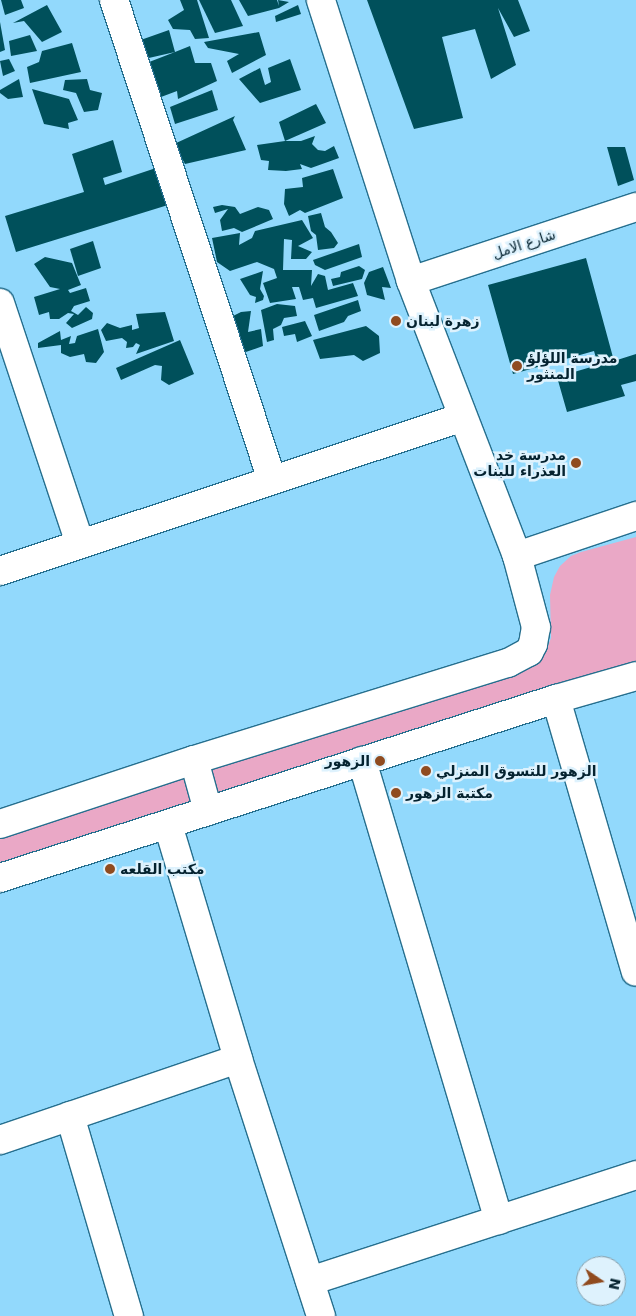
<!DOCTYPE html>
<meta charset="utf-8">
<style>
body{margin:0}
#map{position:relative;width:636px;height:1316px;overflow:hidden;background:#92d9fc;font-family:"DejaVu Sans","Noto Naskh Arabic",sans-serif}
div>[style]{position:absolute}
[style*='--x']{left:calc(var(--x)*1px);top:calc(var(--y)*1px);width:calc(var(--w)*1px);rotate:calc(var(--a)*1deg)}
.green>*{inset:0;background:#eaa8c6}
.building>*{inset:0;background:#00505b}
.roads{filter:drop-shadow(1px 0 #266f8e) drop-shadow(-1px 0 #266f8e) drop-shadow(0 1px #266f8e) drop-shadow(0 -1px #266f8e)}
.minor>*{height:28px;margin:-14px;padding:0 14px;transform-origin:14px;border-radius:14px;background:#fff}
.dots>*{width:14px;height:14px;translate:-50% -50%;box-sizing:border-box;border:2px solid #def2fd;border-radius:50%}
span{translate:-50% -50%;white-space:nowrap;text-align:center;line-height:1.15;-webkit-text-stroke:5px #def2fd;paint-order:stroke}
.street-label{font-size:14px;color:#04222f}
.poi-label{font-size:14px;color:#04222f;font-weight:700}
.left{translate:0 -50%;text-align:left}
.right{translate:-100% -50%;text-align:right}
.north{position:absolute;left:576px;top:1256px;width:50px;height:50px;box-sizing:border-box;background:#def2fd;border:1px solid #879fab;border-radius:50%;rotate:102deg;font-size:14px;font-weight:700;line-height:20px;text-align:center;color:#04222f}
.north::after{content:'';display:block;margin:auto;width:18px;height:22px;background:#904b1f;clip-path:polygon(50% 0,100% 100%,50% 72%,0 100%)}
</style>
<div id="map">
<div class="green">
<div style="clip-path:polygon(636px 537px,636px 667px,219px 799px,209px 763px,537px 658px,546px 651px,551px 638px,550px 595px,554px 577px,560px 566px,571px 556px,581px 552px)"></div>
<div style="clip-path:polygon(184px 773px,194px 804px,0 869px,0 834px)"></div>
</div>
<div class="building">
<div style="clip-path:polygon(1px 0,21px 0,24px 8px,5px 15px)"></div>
<div style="clip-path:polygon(180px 0,197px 0,209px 38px,195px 39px,190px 30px,173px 29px,168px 20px,184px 10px)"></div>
<div style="clip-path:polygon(199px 0,231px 0,243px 26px,215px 33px)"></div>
<div style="clip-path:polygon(239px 0,277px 0,279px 6px,278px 0,289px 2px,279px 8px,248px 16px)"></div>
<div style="clip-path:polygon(367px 0,518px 0,530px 31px,514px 37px,498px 8px,516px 65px,491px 79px,475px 29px,442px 37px,463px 118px,414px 129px)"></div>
<div style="clip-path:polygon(47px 5px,62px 32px,42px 42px,24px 21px,13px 23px)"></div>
<div style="clip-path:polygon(298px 5px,301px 14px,276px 22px,275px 16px)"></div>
<div style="clip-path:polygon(0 22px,5px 50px,0 52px)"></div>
<div style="clip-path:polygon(169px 30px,175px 52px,190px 46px,195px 63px,211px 63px,217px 81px,178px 99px,177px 91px,161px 97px,144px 64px,175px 52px,140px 60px,135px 42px)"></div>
<div style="clip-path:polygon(259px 32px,266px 55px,232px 73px,227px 61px,239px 54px,208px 48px,204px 42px)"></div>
<div style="clip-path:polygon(30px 35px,37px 51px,11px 56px,9px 41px)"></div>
<div style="clip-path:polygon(72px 43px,81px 72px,30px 83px,27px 67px,39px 62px,42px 51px)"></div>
<div style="clip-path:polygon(9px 59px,15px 71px,3px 76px,0 61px)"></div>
<div style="clip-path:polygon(290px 59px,301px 90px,260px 103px,239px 79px,260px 68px,265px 85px,271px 82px,268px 68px)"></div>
<div style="clip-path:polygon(19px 79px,23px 97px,8px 99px,0 93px,0 90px)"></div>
<div style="clip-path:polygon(87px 79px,90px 90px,102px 93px,98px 110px,84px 112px,76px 93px,63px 90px,65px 80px)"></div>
<div style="clip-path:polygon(32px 89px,69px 99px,78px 120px,68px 123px,69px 129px,44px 124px)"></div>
<div style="clip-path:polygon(212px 90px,218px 110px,175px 124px,170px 107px)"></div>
<div style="clip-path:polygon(316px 104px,326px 123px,285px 141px,301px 141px,315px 136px,312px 144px,318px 150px,325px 151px,334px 146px,339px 158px,311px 168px,300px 164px,302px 169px,286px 171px,268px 170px,269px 161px,261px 160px,257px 145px,285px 141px,279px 122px)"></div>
<div style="clip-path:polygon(235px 116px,233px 120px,246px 150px,185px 164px,174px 144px)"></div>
<div style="clip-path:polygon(113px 140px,122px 172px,103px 178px,105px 185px,156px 168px,168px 205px,16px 252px,5px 216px,84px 192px,72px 154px)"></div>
<div style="clip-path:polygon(607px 147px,625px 147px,634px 180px,618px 186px)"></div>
<div style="clip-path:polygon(333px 169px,343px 198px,305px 213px,300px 210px,289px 216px,284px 204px,285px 189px,303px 187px,302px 178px)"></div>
<div style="clip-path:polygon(222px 205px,235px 207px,240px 214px,258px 207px,269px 210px,273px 219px,242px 232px,234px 228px,222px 231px,220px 220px,228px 209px,215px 213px,213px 207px)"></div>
<div style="clip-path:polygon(321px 213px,325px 227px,331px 232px,338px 243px,334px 248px,318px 250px,316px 235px,311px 231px,308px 216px)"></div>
<div style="clip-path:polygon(302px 220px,313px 238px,298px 246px,312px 252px,306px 259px,291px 259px,292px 240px,284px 239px,283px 270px,312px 270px,311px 286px,318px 274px,325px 276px,328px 290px,353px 283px,358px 296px,316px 308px,313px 298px,303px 300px,299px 287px,292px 287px,296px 299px,270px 303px,263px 283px,277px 278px,274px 269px,257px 262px,230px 271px,217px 262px,212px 238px,240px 233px,239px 245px,252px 238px,255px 231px)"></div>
<div style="clip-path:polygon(93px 241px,101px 268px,78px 276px,70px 249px)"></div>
<div style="clip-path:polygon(359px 244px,362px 257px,325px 270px,315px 265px,313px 260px)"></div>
<div style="clip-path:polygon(45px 257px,72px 263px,81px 285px,68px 290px,70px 293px,86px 288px,90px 301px,74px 306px,71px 311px,78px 315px,86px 307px,93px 313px,92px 319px,72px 328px,66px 323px,74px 314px,68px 313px,59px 319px,50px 319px,49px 312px,39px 315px,34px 297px,60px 289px,50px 287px,34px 264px)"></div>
<div style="clip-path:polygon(586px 258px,614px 361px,636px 354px,636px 381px,621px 385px,625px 396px,567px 412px,557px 377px,598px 365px,594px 351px,513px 374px,488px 285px)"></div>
<div style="clip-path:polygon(359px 266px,365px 270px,362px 279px,333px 286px,331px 279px,340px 277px,341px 272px)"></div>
<div style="clip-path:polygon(383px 267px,391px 288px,382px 287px,385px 300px,367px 295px,364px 283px,369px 272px)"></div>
<div style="clip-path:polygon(263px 271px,260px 289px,264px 296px,263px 300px,255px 303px,256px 297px,250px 295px,240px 279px)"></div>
<div style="clip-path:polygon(358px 300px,361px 311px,348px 316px,344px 322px,319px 331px,314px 315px)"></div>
<div style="clip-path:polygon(277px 304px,295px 306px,297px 316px,284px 318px,281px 325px,273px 329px,274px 340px,267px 342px,261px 310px)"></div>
<div style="clip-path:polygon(251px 311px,248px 332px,261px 329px,263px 346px,240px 354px,227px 319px,241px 312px)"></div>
<div style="clip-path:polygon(165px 312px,174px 341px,136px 354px,140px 345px,136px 343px,133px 347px,126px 348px,127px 342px,122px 338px,106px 341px,101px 330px,107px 323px,120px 328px,132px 325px,132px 330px,139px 328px,136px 314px)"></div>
<div style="clip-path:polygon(305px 321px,312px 336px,297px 342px,295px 334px,284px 336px,282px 327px)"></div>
<div style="clip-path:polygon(366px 326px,379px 336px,380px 353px,363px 361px,354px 355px,320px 359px,313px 340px)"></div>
<div style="clip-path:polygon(98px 329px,104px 352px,96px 363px,86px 362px,84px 354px,70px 357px,61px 353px,61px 345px,38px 348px,38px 343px,60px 331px,61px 340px,71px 336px,69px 344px,75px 343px,77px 336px)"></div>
<div style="clip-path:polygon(180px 340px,194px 374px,169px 385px,161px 380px,162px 366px,155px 365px,121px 380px,116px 368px)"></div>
</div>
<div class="roads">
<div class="minor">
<div style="--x:114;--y:0;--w:505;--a:71.78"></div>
<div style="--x:411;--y:281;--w:237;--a:-18.2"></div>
<div style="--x:0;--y:303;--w:254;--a:71.6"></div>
<div style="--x:517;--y:556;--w:126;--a:-18.6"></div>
<div style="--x:0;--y:571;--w:487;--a:-18.4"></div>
<div style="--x:556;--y:699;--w:284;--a:73.7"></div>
<div style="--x:194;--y:760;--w:53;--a:74.6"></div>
<div style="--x:362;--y:761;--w:479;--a:73.4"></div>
<div style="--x:0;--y:824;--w:204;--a:-18.3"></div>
<div style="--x:194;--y:760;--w:329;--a:-17.2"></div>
<div style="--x:508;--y:663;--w:24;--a:-28"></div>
<div style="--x:529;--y:652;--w:9;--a:-63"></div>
<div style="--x:533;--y:644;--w:17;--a:-80"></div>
<div style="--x:536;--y:627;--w:73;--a:-105"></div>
<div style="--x:517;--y:556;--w:295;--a:-111.1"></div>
<div style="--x:411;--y:281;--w:295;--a:-107.8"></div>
<div style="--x:168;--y:825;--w:244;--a:73.3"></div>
<div style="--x:238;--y:1059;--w:270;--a:72.1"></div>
<div style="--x:0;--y:878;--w:584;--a:-17.85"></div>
<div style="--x:556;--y:699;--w:83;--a:-16"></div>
<div style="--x:70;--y:1116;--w:209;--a:73.6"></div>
<div style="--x:0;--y:1140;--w:251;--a:-18.8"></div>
<div style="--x:310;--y:1281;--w:343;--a:-18"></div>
</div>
</div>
<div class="dots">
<div style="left:396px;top:321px;background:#904b1f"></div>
<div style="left:517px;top:366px;background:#904b1f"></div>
<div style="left:576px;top:463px;background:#904b1f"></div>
<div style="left:380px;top:761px;background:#904b1f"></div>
<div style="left:426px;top:771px;background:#904b1f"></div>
<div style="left:396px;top:793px;background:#904b1f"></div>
<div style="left:110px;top:869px;background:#904b1f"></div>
</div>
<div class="street-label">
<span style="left:524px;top:244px;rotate:-18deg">شارع الامل</span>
</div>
<div class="poi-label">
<span class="left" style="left:406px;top:321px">زهرة لبنان</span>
<span class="left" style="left:527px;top:366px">مدرسة اللؤلؤ<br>المنثور</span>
<span class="right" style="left:566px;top:463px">مدرسة خد<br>العذراء للبنات</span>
<span class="right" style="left:370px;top:761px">الزهور</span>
<span class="left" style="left:436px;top:771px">الزهور للتسوق المنزلي</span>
<span class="left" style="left:406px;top:793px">مكتبة الزهور</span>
<span class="left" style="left:120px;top:869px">مكتب القلعه</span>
</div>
<div class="north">N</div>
</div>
